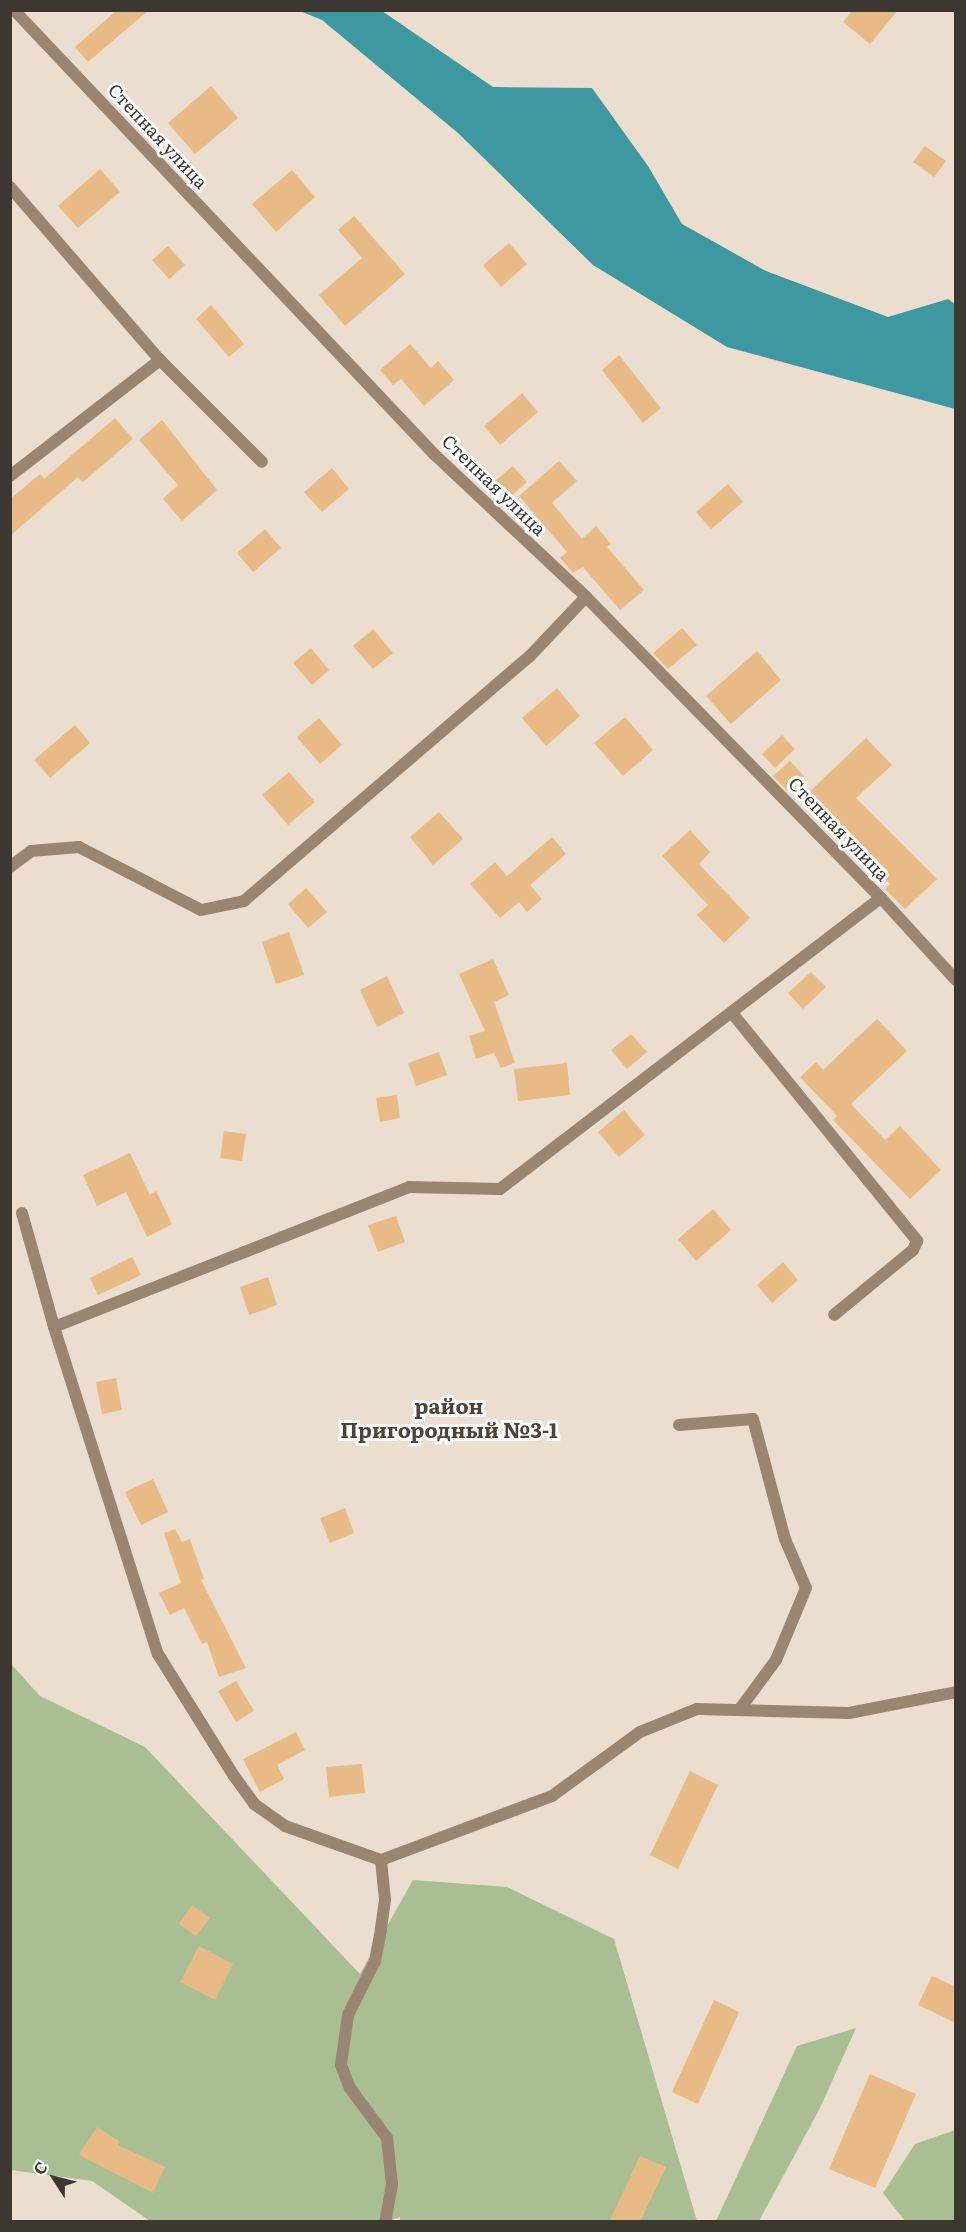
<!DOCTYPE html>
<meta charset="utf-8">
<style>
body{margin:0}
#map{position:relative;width:966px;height:2232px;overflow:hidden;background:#ebdecf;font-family:Literata,serif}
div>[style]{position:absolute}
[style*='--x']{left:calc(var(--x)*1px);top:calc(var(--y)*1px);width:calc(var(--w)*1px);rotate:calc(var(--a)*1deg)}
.green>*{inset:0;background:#a9bf93}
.water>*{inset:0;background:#3d999f}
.building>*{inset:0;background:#e8ba85}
.service>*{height:12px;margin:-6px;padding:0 6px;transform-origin:6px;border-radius:6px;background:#9a8571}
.minor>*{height:12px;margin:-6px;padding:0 6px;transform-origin:6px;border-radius:6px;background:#9a8571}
span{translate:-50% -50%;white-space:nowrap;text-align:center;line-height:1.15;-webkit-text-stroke:6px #fff;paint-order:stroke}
.street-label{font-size:18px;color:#3c3731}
.quarter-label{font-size:21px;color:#4d4235;font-weight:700}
.frame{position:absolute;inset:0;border:12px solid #3c3731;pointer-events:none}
.north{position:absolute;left:24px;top:2148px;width:60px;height:60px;-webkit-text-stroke:4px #fff;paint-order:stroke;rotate:306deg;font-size:16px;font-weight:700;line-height:24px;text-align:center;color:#3c3731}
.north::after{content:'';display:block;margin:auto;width:21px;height:27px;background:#3c3731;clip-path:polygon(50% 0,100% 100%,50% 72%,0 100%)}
</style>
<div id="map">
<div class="green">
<div style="clip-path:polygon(11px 1664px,40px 1696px,145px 1747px,360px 1974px,413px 1880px,507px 1887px,614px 1939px,697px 2221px,400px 2221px,400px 2217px,387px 2222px,150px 2221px,92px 2181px,11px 2170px)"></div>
<div style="clip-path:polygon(856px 2028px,820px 2108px,759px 2221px,716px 2221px,797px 2046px)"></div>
<div style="clip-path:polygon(955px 2130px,955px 2221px,905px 2221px,883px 2193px,915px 2144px)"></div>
</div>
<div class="water">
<div style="clip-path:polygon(300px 11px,382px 11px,493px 87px,592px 88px,648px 166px,682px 224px,766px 271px,888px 317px,948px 299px,955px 304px,955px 409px,727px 347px,593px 265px,458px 133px,322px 20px)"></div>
</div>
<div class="building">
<div style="clip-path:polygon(117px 10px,149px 10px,88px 62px,75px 47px)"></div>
<div style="clip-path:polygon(853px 10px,898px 10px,870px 44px,843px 22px)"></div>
<div style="clip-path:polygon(211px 86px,238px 118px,195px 154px,168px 123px)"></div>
<div style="clip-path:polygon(925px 146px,946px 161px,934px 177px,913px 162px)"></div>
<div style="clip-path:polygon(100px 169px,120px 192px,78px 228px,58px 206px)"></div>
<div style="clip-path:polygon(292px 170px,315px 197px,276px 232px,252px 204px)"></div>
<div style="clip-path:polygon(354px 216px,405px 274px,345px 326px,319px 295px,362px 258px,338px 230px)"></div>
<div style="clip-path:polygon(509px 243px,527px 264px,501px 287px,483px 265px)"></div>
<div style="clip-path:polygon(168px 246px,185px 265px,169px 279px,152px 260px)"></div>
<div style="clip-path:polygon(211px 305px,244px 344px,229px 357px,196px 319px)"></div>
<div style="clip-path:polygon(410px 344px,431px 368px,438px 361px,454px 380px,424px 406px,401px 379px,393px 385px,380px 370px)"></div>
<div style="clip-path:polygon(619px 355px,661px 408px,643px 423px,602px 370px)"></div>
<div style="clip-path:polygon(522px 393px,538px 412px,500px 445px,484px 426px)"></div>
<div style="clip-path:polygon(115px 418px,133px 439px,83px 482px,78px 477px,10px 536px,10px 499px,40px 474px,44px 479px)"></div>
<div style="clip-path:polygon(162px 420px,217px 490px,182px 521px,163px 499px,178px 485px,139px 440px)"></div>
<div style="clip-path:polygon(559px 461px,577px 481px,552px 503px,582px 539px,596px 526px,611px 544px,607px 547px,644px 590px,620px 610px,583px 567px,573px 573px,560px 558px,567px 552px,519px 496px)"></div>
<div style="clip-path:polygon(513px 466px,527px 482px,510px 497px,496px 480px)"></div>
<div style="clip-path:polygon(332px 468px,349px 489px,322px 512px,304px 492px)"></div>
<div style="clip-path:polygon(728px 484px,743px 502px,711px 529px,696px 512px)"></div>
<div style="clip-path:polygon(265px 529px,281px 548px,253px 572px,237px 553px)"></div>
<div style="clip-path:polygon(682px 628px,697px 645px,668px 669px,653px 653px)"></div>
<div style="clip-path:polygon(373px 629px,393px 653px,373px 669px,353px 646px)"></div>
<div style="clip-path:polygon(311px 648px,329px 670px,312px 685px,293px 663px)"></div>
<div style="clip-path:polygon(757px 651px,781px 680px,731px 724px,706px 696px)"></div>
<div style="clip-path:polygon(557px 688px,580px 716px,546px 746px,522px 718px)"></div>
<div style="clip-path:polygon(625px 717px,653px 750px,623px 776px,594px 743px)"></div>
<div style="clip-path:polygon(319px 718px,342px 745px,320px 764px,297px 737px)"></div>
<div style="clip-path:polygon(75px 725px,90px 743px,50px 778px,34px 760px)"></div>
<div style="clip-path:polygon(782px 735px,795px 749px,775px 768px,762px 754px)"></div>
<div style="clip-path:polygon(866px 738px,892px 765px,856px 798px,937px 879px,905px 909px,885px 889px,890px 884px,805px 796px)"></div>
<div style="clip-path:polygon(790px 761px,804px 776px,788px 791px,773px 776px)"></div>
<div style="clip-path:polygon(289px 772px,315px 802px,288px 825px,262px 795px)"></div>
<div style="clip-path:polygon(439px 812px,463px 839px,433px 865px,410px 837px)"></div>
<div style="clip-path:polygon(690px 830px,710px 852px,699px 864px,750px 918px,724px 943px,697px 915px,708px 905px,662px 856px)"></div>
<div style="clip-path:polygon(552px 837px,566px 854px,530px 885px,542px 899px,527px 912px,519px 902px,500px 918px,470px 884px,495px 862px,507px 876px)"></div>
<div style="clip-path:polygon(306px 888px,327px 912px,308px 928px,288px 904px)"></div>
<div style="clip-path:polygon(289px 932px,304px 975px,276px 984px,262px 942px)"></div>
<div style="clip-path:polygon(493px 959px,509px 995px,494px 1002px,515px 1063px,501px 1068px,494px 1053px,476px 1059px,469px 1036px,485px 1031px,459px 974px)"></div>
<div style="clip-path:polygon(811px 972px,826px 987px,803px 1009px,788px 993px)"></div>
<div style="clip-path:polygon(387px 976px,404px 1013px,377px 1027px,360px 990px)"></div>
<div style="clip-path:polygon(877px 1019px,907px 1051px,851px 1104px,885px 1140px,900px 1126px,941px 1170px,910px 1199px,833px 1120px,837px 1116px,800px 1077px,816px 1062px,823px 1070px)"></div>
<div style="clip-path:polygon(631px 1034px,647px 1052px,627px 1069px,611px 1050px)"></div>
<div style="clip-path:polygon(439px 1052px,447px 1075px,416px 1086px,408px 1063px)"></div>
<div style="clip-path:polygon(567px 1063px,570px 1095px,518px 1101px,514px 1069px)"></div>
<div style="clip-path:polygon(397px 1095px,400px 1118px,380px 1122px,376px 1098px)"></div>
<div style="clip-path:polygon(624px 1110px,645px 1135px,619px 1157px,598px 1132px)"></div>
<div style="clip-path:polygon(224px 1131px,246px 1134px,242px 1161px,220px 1158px)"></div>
<div style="clip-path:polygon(130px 1153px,150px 1195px,156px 1191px,172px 1224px,147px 1237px,126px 1192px,97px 1206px,83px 1175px)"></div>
<div style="clip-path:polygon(713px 1209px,731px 1230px,696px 1261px,678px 1239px)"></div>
<div style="clip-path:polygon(396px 1216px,405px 1242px,378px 1252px,368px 1225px)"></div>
<div style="clip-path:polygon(132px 1257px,141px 1275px,98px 1295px,90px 1278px)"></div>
<div style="clip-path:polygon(783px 1262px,798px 1280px,772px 1303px,757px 1285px)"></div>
<div style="clip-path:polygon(268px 1277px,277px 1305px,249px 1315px,240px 1287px)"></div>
<div style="clip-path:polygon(116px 1378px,122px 1410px,102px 1414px,96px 1382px)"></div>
<div style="clip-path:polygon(153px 1479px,168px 1512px,141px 1525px,125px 1492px)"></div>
<div style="clip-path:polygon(345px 1508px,354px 1533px,330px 1543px,320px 1518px)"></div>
<div style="clip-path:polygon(175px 1529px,182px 1542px,190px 1539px,204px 1579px,201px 1580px,246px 1668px,219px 1677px,207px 1642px,202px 1644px,184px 1608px,170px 1615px,159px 1593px,181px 1583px,164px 1533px)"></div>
<div style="clip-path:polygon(236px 1681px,254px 1711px,236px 1722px,218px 1691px)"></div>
<div style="clip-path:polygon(296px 1732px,305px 1750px,277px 1765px,284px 1779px,260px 1792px,243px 1759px)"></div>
<div style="clip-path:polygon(362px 1764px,365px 1793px,329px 1797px,326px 1767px)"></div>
<div style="clip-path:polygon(690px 1771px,718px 1785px,678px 1869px,650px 1855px)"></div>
<div style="clip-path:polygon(192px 1905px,210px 1918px,196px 1936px,179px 1924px)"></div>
<div style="clip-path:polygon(199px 1946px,233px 1964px,215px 2000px,180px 1982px)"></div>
<div style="clip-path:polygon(932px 1976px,956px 1987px,956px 2023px,918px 2005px)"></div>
<div style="clip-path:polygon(714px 2000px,739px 2012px,698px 2104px,672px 2092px)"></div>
<div style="clip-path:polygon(870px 2074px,916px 2094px,875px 2188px,829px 2169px)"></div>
<div style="clip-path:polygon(97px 2127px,120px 2142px,118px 2145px,165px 2167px,153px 2193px,79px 2155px)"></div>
<div style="clip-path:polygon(640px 2156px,666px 2167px,640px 2222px,609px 2222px)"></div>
</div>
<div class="service">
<div style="--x:732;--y:1013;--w:294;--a:50.9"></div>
<div style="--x:917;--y:1241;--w:10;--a:114"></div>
<div style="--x:913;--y:1250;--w:102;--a:140.6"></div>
<div style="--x:679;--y:1425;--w:74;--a:-4.6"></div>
<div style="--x:753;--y:1419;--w:124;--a:75.1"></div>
<div style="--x:785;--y:1539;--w:53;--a:66.8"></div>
<div style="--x:806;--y:1588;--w:78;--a:112.6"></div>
<div style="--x:776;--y:1660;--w:62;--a:126.5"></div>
<div style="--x:381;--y:1860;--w:40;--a:84.3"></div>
<div style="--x:385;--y:1900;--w:30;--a:98"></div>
<div style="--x:381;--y:1930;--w:32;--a:101"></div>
<div style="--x:375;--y:1961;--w:60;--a:116.6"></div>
<div style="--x:348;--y:2015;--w:50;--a:98"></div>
<div style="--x:341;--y:2065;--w:25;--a:69"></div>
<div style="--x:350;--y:2088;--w:62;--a:53.5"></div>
<div style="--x:387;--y:2138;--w:46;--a:83.8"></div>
<div style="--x:392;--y:2184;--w:39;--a:100"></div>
</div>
<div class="minor">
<div style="--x:14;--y:10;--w:613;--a:46.59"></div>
<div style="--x:435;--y:455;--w:207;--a:43.2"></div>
<div style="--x:586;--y:597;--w:421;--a:45.6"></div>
<div style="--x:881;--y:898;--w:111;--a:47.6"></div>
<div style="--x:10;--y:187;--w:229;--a:49.1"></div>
<div style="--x:160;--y:360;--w:144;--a:45"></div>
<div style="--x:10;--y:476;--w:190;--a:-37.7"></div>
<div style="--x:10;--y:867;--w:26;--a:-37"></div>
<div style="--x:31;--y:851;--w:48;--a:-4.8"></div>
<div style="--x:79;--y:847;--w:137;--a:27.3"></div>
<div style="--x:201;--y:910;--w:44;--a:-11.8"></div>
<div style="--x:244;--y:901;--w:377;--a:-40.6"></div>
<div style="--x:530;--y:656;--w:81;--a:-46.5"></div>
<div style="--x:22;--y:1213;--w:118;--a:74.3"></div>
<div style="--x:54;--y:1327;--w:343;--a:72.4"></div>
<div style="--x:158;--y:1654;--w:144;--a:58.1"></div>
<div style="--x:234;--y:1776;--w:34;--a:54"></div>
<div style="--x:254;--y:1804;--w:38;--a:35"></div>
<div style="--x:285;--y:1826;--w:102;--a:19.5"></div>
<div style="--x:381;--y:1860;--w:183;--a:-20.5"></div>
<div style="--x:552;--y:1796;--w:109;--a:-36"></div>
<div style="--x:640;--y:1732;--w:61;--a:-22"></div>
<div style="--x:697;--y:1709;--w:152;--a:1.5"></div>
<div style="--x:849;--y:1713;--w:109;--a:-11.1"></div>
<div style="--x:54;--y:1327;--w:382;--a:-21.5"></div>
<div style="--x:409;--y:1187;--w:91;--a:1.3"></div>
<div style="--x:500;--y:1189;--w:479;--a:-37.4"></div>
</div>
<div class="street-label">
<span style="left:158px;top:136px;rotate:47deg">Степная улица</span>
<span style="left:494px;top:485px;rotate:44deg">Степная улица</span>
<span style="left:839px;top:829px;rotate:46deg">Степная улица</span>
</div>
<div class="quarter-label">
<span style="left:449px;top:1417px">район<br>Пригородный №3-1</span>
</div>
<div class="frame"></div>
<div class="north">С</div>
</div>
